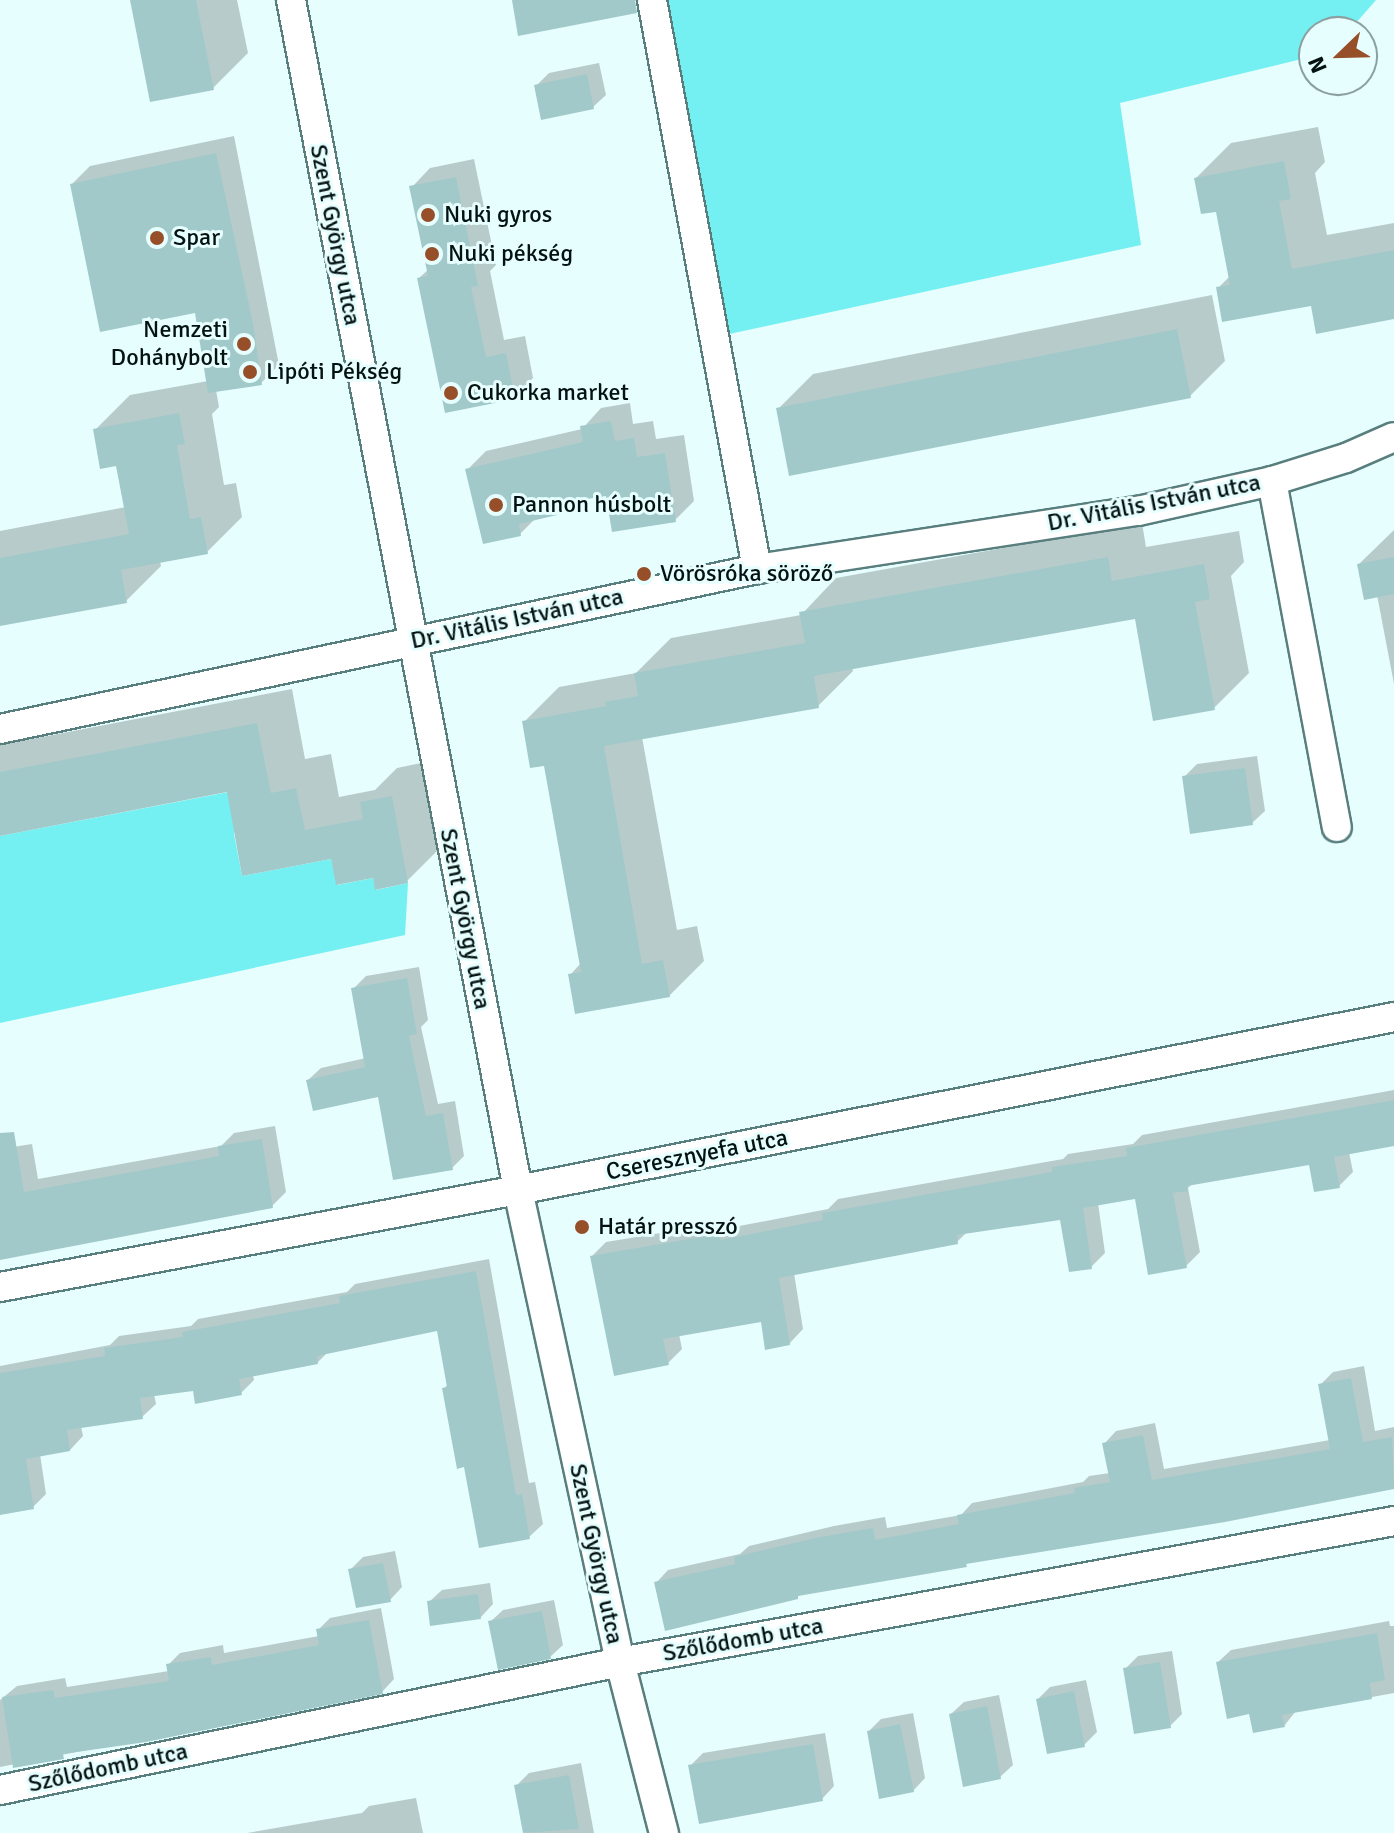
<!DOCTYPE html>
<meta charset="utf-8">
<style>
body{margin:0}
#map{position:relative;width:1394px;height:1833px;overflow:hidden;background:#e7fefe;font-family:Signika,sans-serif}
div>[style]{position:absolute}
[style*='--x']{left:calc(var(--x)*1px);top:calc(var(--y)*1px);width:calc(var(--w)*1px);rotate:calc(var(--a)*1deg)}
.green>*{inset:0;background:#74f0f3}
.shadow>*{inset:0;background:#0003}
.building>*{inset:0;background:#a2c9c9}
.roads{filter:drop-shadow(2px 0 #597e7e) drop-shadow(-2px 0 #597e7e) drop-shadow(0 2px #597e7e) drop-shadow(0 -2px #597e7e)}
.street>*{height:28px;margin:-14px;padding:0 14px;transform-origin:14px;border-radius:14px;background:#fff}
.dots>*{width:22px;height:22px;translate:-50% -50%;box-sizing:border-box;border:4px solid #e7fefe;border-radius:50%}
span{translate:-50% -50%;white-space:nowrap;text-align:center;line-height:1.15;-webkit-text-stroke:6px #e7fefe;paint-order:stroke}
.poi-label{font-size:24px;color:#041212}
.left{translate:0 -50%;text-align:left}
.right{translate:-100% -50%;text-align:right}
.street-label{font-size:24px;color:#041212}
.north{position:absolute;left:1298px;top:16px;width:80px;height:80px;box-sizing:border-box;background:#e7fefe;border:2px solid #8ca0a0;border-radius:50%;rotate:247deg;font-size:22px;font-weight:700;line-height:32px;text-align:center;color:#041212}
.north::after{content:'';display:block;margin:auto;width:28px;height:36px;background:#964f29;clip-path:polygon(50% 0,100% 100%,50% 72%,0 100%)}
</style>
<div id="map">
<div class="green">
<div style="clip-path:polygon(641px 0,1376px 0,1348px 32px,1314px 32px,1314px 56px,1120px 103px,1141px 245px,706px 339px)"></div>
<div style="clip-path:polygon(239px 790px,234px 834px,242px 876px,331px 859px,337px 885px,373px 878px,376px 890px,408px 883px,405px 935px,0 1023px,0 836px)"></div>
</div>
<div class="shadow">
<div style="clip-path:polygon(132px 0,237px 0,248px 53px,213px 88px)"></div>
<div style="clip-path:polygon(599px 63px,606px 95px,593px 107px,536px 86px,549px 73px)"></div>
<div style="clip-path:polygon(1318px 127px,1325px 162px,1315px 173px,1327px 235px,1394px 223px,1394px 317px,1218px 288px,1230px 276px,1218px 209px,1196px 178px,1231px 143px)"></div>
<div style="clip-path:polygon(234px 136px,279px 365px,261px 383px,216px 390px,219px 407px,212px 414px,224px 485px,236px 483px,242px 517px,207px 552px,160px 561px,161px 566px,126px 601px,0 624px,0 531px,126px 507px,118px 463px,95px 430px,130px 395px,208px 381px,196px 310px,72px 184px,90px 166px)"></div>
<div style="clip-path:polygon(474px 159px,496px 265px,490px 271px,504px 340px,525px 336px,533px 378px,514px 397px,419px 278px,429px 269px,412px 187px,430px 168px)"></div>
<div style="clip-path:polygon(1212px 295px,1225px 361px,1190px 396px,778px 409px,813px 374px)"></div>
<div style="clip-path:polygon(630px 403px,633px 424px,653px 421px,656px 439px,684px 435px,694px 501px,675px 520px,608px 493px,570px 500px,556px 513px,536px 518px,520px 534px,467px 470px,486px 451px,582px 429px,601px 408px)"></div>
<div style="clip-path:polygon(1142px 523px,1146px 547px,1239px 531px,1244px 562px,1231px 576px,1249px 673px,1214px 708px,1136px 617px,852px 667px,853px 671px,818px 706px,642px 737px,677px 930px,697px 926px,704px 961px,669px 996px,570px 975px,581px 963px,546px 764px,524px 722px,559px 687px,636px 673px,671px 638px,801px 615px,836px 578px)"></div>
<div style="clip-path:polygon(1394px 530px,1394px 684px,1377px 595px,1359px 564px)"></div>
<div style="clip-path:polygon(292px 689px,305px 759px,331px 754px,339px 797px,375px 790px,397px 768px,426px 762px,442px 846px,407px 881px,375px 875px,333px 857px,228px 790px,0 834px,0 745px)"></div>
<div style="clip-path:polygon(1257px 756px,1265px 811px,1252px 823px,1184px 777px,1197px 764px)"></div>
<div style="clip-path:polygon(419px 967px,428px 1020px,421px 1027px,438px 1104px,455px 1101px,464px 1156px,452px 1168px,380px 1095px,308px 1080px,321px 1068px,366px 1058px,353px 989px,366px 976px)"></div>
<div style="clip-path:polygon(1394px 1090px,1394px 1144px,1349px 1152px,1353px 1172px,1339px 1186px,1311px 1163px,1194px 1182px,1188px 1188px,1200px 1252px,1186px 1266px,1136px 1197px,1098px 1203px,1105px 1253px,1091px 1267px,1062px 1218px,967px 1232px,957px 1242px,794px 1273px,803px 1329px,789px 1344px,762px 1320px,679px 1334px,682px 1349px,668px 1363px,592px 1256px,606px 1242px,733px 1221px,734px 1227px,828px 1209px,838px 1199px,1063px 1159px,1068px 1154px,1133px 1144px,1142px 1135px)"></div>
<div style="clip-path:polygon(275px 1126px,286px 1192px,272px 1206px,0 1257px,0 1149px,32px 1144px,38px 1179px,221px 1146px,234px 1133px)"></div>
<div style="clip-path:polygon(489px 1259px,529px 1483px,535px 1482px,543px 1524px,529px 1537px,466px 1465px,444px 1389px,448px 1384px,439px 1329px,328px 1352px,317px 1363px,253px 1375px,254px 1380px,241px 1393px,195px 1389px,154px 1394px,156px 1404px,142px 1417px,81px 1426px,83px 1436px,70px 1450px,40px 1454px,46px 1494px,33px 1507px,0 1513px,0 1366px,110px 1345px,119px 1336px,191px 1326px,198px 1319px,347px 1292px,355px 1284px)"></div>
<div style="clip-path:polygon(1364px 1366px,1375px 1431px,1394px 1427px,1394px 1487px,1225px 1520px,969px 1561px,966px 1565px,801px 1594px,797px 1597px,656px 1583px,668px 1570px,740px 1554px,749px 1546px,834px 1526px,885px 1517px,887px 1528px,961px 1515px,972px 1503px,1083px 1482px,1089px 1476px,1110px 1473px,1104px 1444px,1116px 1431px,1155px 1423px,1164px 1469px,1330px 1440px,1320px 1385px,1333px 1372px)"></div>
<div style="clip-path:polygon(395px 1551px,402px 1587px,390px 1600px,350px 1570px,363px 1557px)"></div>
<div style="clip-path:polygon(490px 1583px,493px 1604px,481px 1617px,429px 1602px,442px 1590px)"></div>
<div style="clip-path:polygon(554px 1600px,563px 1645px,550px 1657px,490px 1622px,503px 1610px)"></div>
<div style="clip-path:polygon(381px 1608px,394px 1679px,382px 1692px,0 1767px,0 1700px,17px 1686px,65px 1678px,67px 1687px,169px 1671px,168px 1665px,180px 1653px,223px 1645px,224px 1653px,319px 1636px,318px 1630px,330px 1618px)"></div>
<div style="clip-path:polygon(1389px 1621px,1390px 1626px,1394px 1626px,1394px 1693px,1296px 1711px,1284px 1726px,1251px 1712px,1218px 1662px,1231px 1650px)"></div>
<div style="clip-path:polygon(1172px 1651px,1182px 1714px,1170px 1726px,1125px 1669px,1138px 1656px)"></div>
<div style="clip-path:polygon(1086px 1680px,1097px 1732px,1084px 1745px,1038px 1699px,1050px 1687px)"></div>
<div style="clip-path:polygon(999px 1695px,1013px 1765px,1000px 1777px,951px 1714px,964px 1702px)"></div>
<div style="clip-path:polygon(913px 1713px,925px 1778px,913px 1791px,869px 1731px,881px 1719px)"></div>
<div style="clip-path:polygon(825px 1733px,834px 1786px,822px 1799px,690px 1766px,703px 1753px)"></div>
<div style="clip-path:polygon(581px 1763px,594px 1833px,525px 1833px,516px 1786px,529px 1773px)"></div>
<div style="clip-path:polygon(416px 1798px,423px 1833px,247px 1833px,362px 1813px,369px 1806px)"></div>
</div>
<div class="building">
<div style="clip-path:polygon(130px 0,196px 0,214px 90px,150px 102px)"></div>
<div style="clip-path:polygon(512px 0,635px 0,637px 13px,518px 36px)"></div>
<div style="clip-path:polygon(587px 74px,594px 109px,541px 120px,534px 85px)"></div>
<div style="clip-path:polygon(216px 153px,253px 323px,262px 385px,208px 393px,195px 313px,100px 332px,70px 184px)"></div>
<div style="clip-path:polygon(1284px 161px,1291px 199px,1279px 201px,1292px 269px,1394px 250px,1394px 319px,1316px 334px,1311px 306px,1222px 322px,1216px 287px,1230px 285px,1216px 212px,1201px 214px,1194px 178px)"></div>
<div style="clip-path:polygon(456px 177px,478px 286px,471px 287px,486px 357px,506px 353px,515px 399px,445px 413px,417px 278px,428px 276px,409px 186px)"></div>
<div style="clip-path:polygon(1177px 329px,1191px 398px,789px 476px,776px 408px)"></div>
<div style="clip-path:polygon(179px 413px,185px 444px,177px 445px,190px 519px,201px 517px,208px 554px,121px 570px,127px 603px,0 626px,0 558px,129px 534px,116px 466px,100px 469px,93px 429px)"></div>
<div style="clip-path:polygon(611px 421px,615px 441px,634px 438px,637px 457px,665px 453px,676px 522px,612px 532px,606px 496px,555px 504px,557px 515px,519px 524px,521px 536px,483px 544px,465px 469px,583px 442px,580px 426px)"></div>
<div style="clip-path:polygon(1108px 557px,1112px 581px,1204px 564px,1210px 599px,1195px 602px,1215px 710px,1153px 721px,1135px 619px,814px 676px,819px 708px,604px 746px,642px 964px,663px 960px,670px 997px,575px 1014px,568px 974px,581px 972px,544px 766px,530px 768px,522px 721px,606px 706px,605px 702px,638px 696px,634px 673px,805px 643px,799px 612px)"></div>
<div style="clip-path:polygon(1394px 557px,1394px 594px,1364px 600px,1357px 564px)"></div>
<div style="clip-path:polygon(257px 723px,271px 793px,296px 788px,305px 830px,363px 819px,360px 802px,392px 796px,408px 883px,375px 890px,373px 878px,336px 885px,331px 859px,242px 876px,227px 792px,0 836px,0 772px)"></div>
<div style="clip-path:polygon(1245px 768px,1253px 825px,1190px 834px,1182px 776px)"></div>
<div style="clip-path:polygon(407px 978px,417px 1034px,409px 1036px,426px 1116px,443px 1113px,453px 1170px,393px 1180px,378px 1097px,313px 1111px,306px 1080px,365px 1067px,351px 988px)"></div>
<div style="clip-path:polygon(1394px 1100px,1394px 1146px,1334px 1157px,1340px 1188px,1314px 1192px,1309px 1165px,1187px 1186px,1188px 1191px,1173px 1193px,1187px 1268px,1148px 1275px,1135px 1199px,1083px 1208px,1092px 1269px,1069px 1272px,1060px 1220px,957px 1235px,958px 1244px,779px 1278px,790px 1345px,765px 1350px,761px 1322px,663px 1339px,669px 1365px,614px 1376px,590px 1256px,719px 1234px,720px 1240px,823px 1220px,822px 1213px,1052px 1172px,1052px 1167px,1127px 1156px,1126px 1148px)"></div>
<div style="clip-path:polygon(14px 1132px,24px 1192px,219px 1156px,218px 1146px,262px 1139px,273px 1208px,0 1260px,0 1133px)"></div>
<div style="clip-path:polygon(476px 1271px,516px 1495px,522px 1494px,530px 1539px,479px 1548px,464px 1467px,457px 1469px,442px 1388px,447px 1387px,437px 1331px,317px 1356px,318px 1364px,239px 1379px,242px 1395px,195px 1404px,193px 1391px,140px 1398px,143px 1419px,67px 1430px,70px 1451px,26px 1459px,34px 1509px,0 1515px,0 1373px,105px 1356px,104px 1348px,183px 1337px,182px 1332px,340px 1303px,339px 1296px)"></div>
<div style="clip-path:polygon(1351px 1378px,1363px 1442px,1392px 1437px,1394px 1489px,1225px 1522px,966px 1564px,967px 1567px,798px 1596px,798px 1599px,665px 1631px,654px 1582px,735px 1564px,734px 1557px,820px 1537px,873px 1528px,875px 1540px,959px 1524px,957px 1515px,1075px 1493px,1074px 1488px,1110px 1482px,1102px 1443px,1143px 1435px,1152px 1480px,1330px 1449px,1318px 1384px)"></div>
<div style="clip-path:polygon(383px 1563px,391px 1602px,356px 1608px,348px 1569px)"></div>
<div style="clip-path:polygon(478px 1594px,481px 1619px,430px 1626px,427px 1601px)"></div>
<div style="clip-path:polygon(542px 1611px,551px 1659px,498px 1670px,488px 1621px)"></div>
<div style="clip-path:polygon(369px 1620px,383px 1694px,146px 1742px,63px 1754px,64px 1759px,13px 1768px,2px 1697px,53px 1690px,55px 1698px,169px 1681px,166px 1664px,211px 1657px,212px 1665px,319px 1645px,316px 1629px)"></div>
<div style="clip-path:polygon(1377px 1633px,1385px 1680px,1370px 1683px,1372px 1699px,1282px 1715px,1285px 1727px,1253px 1733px,1249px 1714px,1227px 1719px,1216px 1662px)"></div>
<div style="clip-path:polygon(1160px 1662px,1171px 1728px,1134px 1734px,1123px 1668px)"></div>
<div style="clip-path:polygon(1074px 1691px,1085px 1747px,1047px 1754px,1036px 1699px)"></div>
<div style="clip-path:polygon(987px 1706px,1001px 1779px,963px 1787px,949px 1714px)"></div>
<div style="clip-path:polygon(900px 1724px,914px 1792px,879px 1799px,867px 1731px)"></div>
<div style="clip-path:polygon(813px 1744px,823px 1801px,699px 1824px,688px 1765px)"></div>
<div style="clip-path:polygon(569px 1775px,579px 1829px,523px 1833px,514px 1785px)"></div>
</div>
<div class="roads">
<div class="street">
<div style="--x:291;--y:0;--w:1211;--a:79.2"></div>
<div style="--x:518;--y:1190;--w:483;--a:77.8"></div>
<div style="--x:620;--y:1662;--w:177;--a:75.6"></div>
<div style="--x:652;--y:0;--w:579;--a:79.54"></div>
<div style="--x:1272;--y:481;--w:352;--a:79.4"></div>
<div style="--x:0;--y:729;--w:774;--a:-11.93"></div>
<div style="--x:757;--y:569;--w:385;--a:-8.7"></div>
<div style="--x:1138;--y:511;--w:137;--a:-12.6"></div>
<div style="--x:1272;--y:481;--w:77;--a:-17.3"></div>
<div style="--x:1346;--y:458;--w:52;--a:-23.6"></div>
<div style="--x:0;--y:1287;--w:527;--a:-10.61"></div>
<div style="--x:518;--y:1190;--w:893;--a:-11.17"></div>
<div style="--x:0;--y:1790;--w:633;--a:-11.66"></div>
<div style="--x:620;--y:1662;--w:787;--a:-10.32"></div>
</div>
</div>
<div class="dots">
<div style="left:428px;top:215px;background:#964f29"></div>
<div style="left:157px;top:238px;background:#964f29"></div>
<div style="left:432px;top:254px;background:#964f29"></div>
<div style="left:244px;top:344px;background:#964f29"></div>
<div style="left:250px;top:372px;background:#964f29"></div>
<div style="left:451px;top:393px;background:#964f29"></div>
<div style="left:496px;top:505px;background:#964f29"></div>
<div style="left:644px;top:574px;background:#964f29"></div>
<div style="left:582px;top:1227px;background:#964f29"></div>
</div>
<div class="poi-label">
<span class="left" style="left:444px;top:215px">Nuki gyros</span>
<span class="left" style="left:173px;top:238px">Spar</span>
<span class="left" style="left:448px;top:254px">Nuki pékség</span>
<span class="right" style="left:228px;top:344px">Nemzeti<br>Dohánybolt</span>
<span class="left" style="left:266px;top:372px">Lipóti Pékség</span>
<span class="left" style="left:467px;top:393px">Cukorka market</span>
<span class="left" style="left:512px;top:505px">Pannon húsbolt</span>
<span class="left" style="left:660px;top:574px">Vörösróka söröző</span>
<span class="left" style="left:598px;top:1227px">Határ presszó</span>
</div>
<div class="street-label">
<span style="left:335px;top:235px;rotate:79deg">Szent György utca</span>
<span style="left:1154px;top:503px;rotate:-11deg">Dr. Vitális István utca</span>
<span style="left:517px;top:619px;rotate:-12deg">Dr. Vitális István utca</span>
<span style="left:465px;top:919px;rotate:79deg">Szent György utca</span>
<span style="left:697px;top:1155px;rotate:-11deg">Cseresznyefa utca</span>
<span style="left:596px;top:1554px;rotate:78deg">Szent György utca</span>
<span style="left:743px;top:1640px;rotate:-10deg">Szőlődomb utca</span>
<span style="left:108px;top:1768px;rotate:-12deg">Szőlődomb utca</span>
</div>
<div class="north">N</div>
</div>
